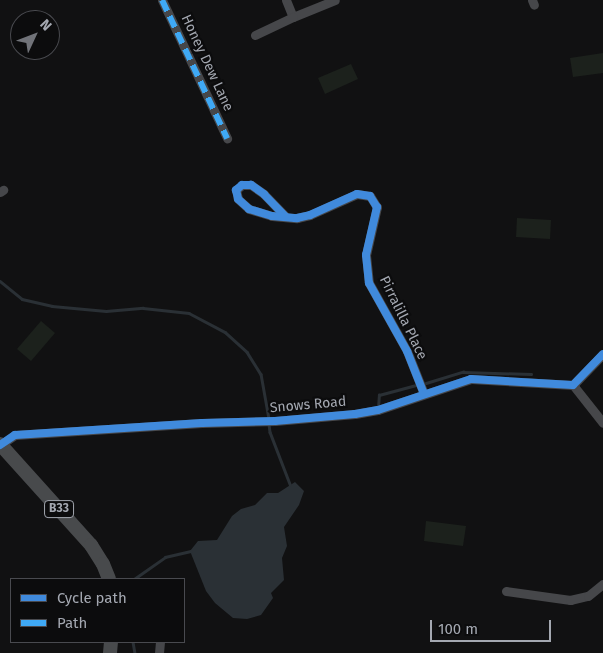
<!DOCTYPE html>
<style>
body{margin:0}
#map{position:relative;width:603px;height:653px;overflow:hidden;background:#111112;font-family:"Fira Sans",sans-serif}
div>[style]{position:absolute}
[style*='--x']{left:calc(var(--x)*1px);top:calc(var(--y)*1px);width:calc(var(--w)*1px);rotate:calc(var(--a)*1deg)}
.green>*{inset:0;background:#1c211c}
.water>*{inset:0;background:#2a3035}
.stream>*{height:2.5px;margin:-1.25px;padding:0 1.25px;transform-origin:1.25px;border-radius:1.25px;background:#2a3035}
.street>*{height:9px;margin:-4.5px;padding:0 4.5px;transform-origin:4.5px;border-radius:4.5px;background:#46474a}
.primary>*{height:14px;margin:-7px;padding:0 7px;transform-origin:7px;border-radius:7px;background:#484a4c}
.quiet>*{height:6px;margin-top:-3px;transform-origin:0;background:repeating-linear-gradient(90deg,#3fa9f5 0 12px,transparent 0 18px)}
.cycleway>*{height:8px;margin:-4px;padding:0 4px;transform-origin:4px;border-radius:4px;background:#408adc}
span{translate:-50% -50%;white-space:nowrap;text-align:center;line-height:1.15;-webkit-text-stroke:4.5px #0c0c0d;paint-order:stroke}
.shield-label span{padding:1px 4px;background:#0c0c0d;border:1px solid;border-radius:4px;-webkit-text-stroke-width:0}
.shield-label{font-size:12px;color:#a4a8b1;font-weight:700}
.street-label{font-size:14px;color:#a4a8b1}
.legend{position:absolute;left:10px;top:578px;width:175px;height:65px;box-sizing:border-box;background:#0c0c0d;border:1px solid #494a4f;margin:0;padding:6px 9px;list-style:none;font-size:15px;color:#a4a8b1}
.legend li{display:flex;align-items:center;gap:10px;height:25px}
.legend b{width:25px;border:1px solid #494a4f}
.north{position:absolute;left:10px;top:10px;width:50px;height:50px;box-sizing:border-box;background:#0c0c0d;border:1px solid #494a4f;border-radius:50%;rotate:47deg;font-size:14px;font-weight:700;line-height:20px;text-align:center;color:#a4a8b1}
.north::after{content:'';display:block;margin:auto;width:18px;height:22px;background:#717379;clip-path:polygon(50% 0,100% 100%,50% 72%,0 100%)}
.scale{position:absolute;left:430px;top:620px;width:121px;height:22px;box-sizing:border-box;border:2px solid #a4a8b1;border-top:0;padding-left:6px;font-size:15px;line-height:18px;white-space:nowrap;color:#a4a8b1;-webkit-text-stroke:4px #0c0c0d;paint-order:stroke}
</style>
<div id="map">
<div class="green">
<div style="clip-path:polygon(603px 53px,603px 73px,573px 77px,570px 58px)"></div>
<div style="clip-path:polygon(351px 64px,358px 79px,325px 94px,318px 78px)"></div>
<div style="clip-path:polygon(517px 218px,551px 220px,550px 239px,516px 237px)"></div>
<div style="clip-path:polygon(41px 321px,55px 333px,31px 361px,17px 349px)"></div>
<div style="clip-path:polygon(426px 521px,466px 526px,463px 546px,424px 541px)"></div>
</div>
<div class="water">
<div style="clip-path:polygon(295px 482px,304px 491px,299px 505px,284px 527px,287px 546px,282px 558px,284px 580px,271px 593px,273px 598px,261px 615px,247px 619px,233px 618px,215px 603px,206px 591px,190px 551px,198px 541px,217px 540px,232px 516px,241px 509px,255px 505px,267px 493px,278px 493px)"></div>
</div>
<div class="stream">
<div style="--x:0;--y:281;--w:28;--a:39"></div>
<div style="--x:22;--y:299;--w:31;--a:13"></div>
<div style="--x:52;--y:306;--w:54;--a:5.3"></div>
<div style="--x:106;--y:311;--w:37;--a:-5"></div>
<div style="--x:143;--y:308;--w:46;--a:6.2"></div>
<div style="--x:189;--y:313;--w:41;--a:27.8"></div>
<div style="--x:225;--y:332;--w:30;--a:42"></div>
<div style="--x:247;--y:352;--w:26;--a:58"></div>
<div style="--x:261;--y:374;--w:46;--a:79.9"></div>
<div style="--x:426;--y:383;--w:39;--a:-17"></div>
<div style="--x:463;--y:372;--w:68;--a:1.7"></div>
<div style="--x:378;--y:408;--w:13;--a:-86"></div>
<div style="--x:379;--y:395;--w:38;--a:-15"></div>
<div style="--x:269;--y:424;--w:8;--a:83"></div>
<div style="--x:270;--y:432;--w:56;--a:69"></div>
<div style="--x:134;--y:579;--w:38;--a:-35"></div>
<div style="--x:165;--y:557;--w:26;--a:-13"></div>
<div style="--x:133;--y:642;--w:11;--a:80"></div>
</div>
<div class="street">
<div style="--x:162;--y:0;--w:153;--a:64.8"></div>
<div style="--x:286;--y:0;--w:18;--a:68"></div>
<div style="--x:293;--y:17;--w:45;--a:-22"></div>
<div style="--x:532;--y:0;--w:5;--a:68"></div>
<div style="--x:255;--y:35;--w:42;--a:-25.3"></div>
<div style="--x:0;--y:192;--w:4;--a:-34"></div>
<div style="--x:285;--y:216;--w:30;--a:-134"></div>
<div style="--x:264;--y:194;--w:16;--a:-145"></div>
<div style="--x:251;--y:185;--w:9;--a:180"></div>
<div style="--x:242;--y:185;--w:8;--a:140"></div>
<div style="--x:236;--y:190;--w:9;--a:77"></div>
<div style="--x:238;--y:199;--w:15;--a:42"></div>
<div style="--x:249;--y:209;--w:24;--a:17"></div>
<div style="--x:272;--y:216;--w:25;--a:5"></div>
<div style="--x:297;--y:218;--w:13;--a:-13"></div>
<div style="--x:310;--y:215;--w:51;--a:-24.1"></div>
<div style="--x:357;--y:194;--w:13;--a:9"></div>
<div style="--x:370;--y:196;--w:13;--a:58"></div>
<div style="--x:377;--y:207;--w:49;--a:102.9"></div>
<div style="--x:366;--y:255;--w:28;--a:84"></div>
<div style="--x:369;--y:283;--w:78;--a:60.8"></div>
<div style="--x:407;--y:351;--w:46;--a:68.4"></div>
<div style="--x:573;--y:385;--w:48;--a:51.7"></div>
<div style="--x:0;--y:445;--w:18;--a:-34"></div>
<div style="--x:15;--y:435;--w:187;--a:-3.7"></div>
<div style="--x:202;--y:423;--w:73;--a:-1.6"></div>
<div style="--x:275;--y:421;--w:80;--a:-5"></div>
<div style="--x:355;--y:414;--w:23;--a:-10"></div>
<div style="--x:378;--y:410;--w:98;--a:-18.4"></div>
<div style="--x:471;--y:379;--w:102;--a:3.4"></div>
<div style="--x:573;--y:385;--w:43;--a:-45.9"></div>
<div style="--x:506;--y:591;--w:65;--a:8"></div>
<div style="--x:570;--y:600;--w:18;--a:-13"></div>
<div style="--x:588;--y:596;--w:19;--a:-39"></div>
<div style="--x:159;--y:653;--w:11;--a:-85"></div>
</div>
<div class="primary">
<div style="--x:0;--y:444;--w:136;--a:48"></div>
<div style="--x:91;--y:545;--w:22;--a:58"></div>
<div style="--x:103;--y:564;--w:16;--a:68"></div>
<div style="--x:110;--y:653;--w:11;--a:-85"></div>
</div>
<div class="quiet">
<div style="--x:162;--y:0;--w:153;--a:64.8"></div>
</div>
<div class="cycleway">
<div style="--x:285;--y:216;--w:30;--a:-134"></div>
<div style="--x:264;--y:194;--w:16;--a:-145"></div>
<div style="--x:251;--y:185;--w:9;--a:180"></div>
<div style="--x:242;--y:185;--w:8;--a:140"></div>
<div style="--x:236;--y:190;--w:9;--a:77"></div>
<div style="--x:238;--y:199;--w:15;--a:42"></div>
<div style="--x:249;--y:209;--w:24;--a:17"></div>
<div style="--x:272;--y:216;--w:25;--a:5"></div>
<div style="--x:297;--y:218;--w:13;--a:-13"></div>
<div style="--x:310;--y:215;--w:51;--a:-24.1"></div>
<div style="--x:357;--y:194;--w:13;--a:9"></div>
<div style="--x:370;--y:196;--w:13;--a:58"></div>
<div style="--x:377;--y:207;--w:49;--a:102.9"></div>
<div style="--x:366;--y:255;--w:28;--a:84"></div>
<div style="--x:369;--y:283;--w:78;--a:60.8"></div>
<div style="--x:407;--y:351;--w:46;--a:68.4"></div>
<div style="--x:0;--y:445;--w:18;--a:-34"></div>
<div style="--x:15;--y:435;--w:187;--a:-3.7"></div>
<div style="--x:202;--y:423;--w:73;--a:-1.6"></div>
<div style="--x:275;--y:421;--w:80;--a:-5"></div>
<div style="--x:355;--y:414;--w:23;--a:-10"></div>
<div style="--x:378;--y:410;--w:98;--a:-18.4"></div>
<div style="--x:471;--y:379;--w:102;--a:3.4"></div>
<div style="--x:573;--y:385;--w:43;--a:-45.9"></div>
</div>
<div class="shield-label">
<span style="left:59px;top:509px">B33</span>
</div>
<div class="street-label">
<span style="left:207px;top:63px;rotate:65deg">Honey Dew Lane</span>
<span style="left:403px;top:318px;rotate:64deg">Pirralilla Place</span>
<span style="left:308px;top:405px;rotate:-5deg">Snows Road</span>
</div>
<ul class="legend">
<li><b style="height:6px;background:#408adc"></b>Cycle path</li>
<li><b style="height:6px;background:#3fa9f5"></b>Path</li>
</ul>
<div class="north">N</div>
<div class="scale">100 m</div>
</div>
